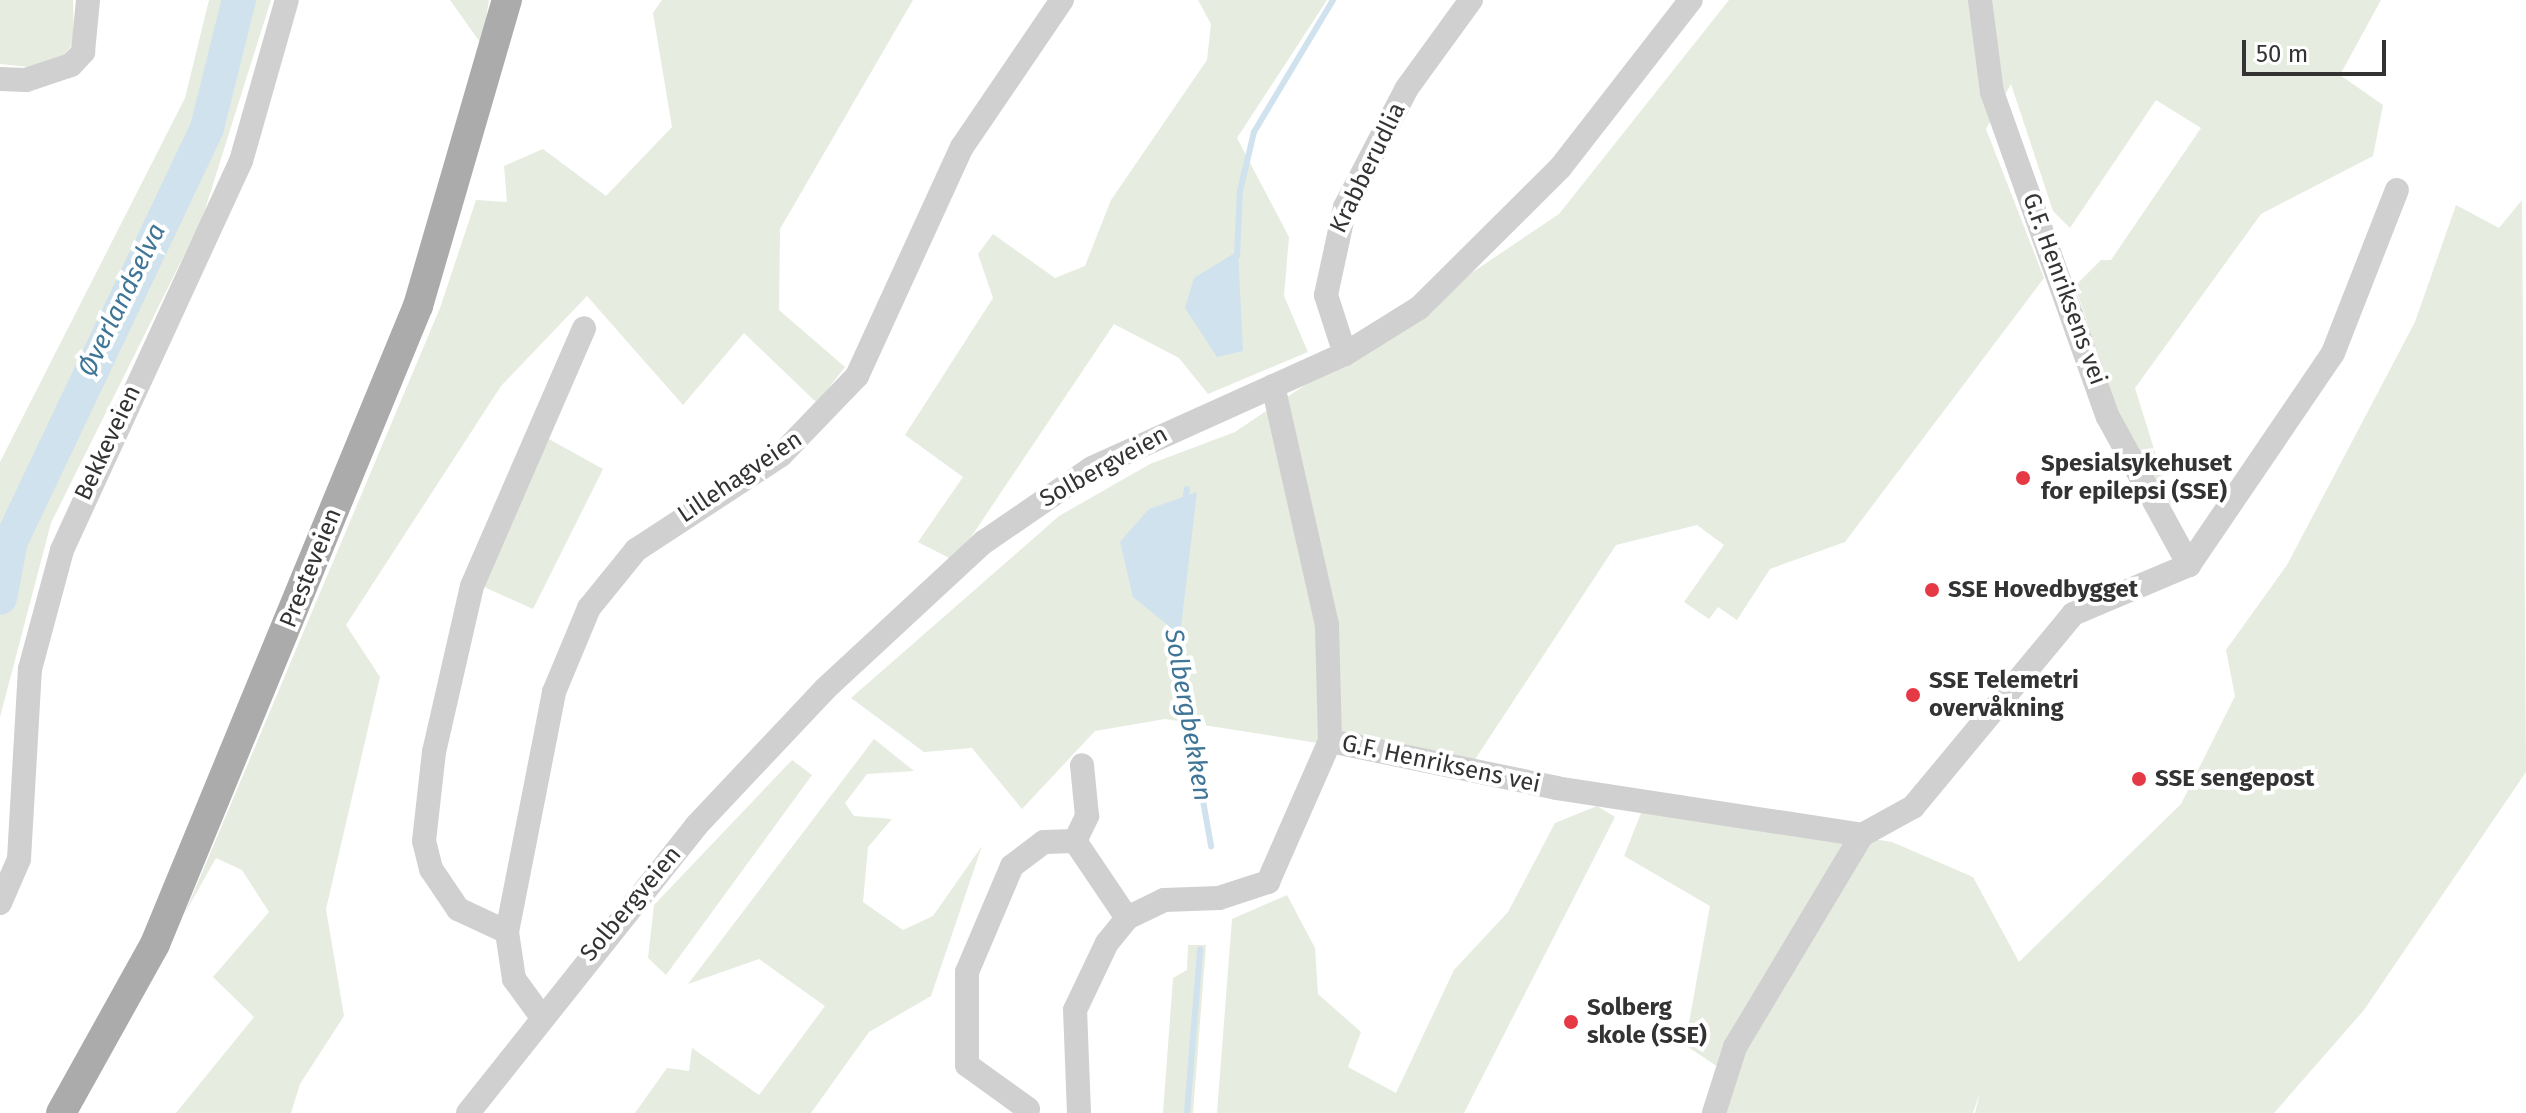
<!DOCTYPE html>
<meta charset="utf-8">
<style>
body{margin:0}
#map{position:relative;width:2526px;height:1113px;overflow:hidden;background:#fff;font-family:"Fira Sans",sans-serif}
div>[style]{position:absolute}
[style*='--x']{left:calc(var(--x)*1px);top:calc(var(--y)*1px);width:calc(var(--w)*1px);rotate:calc(var(--a)*1deg)}
.green>*{inset:0;background:#e6ecdf}
.water>*{inset:0;background:#cfe2ee}
.stream>*{height:6px;margin:-3px;padding:0 3px;transform-origin:3px;border-radius:3px;background:#cfe2ee}
.river>*{height:34px;margin:-17px;padding:0 17px;transform-origin:17px;border-radius:17px;background:#cfe2ee}
.minor>*{height:24px;margin:-12px;padding:0 12px;transform-origin:12px;border-radius:12px;background:#d0d0d0}
.major>*{height:30px;margin:-15px;padding:0 15px;transform-origin:15px;border-radius:15px;background:#ababab}
.dots>*{width:22px;height:22px;translate:-50% -50%;box-sizing:border-box;border:4px solid #fff;border-radius:50%}
span{translate:-50% -50%;white-space:nowrap;text-align:center;line-height:1.15;-webkit-text-stroke:8px #fff;paint-order:stroke}
.street-label{font-size:24px;color:#333}
.poi-label{font-size:24px;color:#333;font-weight:700}
.left{translate:0 -50%;text-align:left}
.water-label{font-size:26px;color:#3f7597;font-style:italic}
.scale{position:absolute;left:2242px;top:40px;width:144px;height:36px;box-sizing:border-box;border:4px solid #333;border-top:0;padding-left:10px;font-size:24px;line-height:28px;white-space:nowrap;color:#333;-webkit-text-stroke:6px #fff;paint-order:stroke}
</style>
<div id="map">
<div class="green">
<div style="clip-path:polygon(0 0,73px 0,74px 42px,60px 60px,38px 68px,0 64px)"></div>
<div style="clip-path:polygon(209px 0,271px 0,202px 219px,51px 523px,0 717px,0 462px,185px 98px)"></div>
<div style="clip-path:polygon(450px 0,489px 0,482px 45px)"></div>
<div style="clip-path:polygon(662px 0,913px 0,780px 229px,779px 310px,845px 367px,817px 403px,744px 333px,683px 405px,587px 296px,501px 386px,346px 625px,380px 677px,326px 909px,344px 1016px,300px 1084px,291px 1113px,176px 1113px,254px 1017px,213px 977px,269px 912px,242px 870px,216px 858px,185px 913px,440px 308px,476px 200px,507px 202px,504px 166px,543px 149px,606px 196px,672px 127px,653px 13px)"></div>
<div style="clip-path:polygon(1198px 0,1327px 0,1237px 138px,1289px 237px,1284px 296px,1308px 352px,1208px 394px,1179px 358px,1114px 324px,955px 561px,918px 542px,963px 477px,905px 435px,993px 298px,978px 254px,993px 234px,1055px 278px,1085px 266px,1111px 200px,1207px 60px,1211px 24px)"></div>
<div style="clip-path:polygon(1729px 0,2381px 0,2340px 75px,2383px 105px,2373px 156px,2261px 214px,2135px 388px,2172px 507px,2124px 432px,2075px 286px,2101px 260px,2111px 260px,2201px 128px,2156px 100px,2070px 228px,2053px 211px,2011px 84px,1986px 129px,2044px 278px,1845px 542px,1770px 569px,1737px 620px,1718px 607px,1709px 619px,1684px 602px,1724px 545px,1697px 525px,1616px 545px,1470px 767px,1165px 719px,1095px 731px,1022px 809px,972px 748px,924px 752px,851px 698px,1059px 516px,1150px 464px,1235px 432px,1559px 214px)"></div>
<div style="clip-path:polygon(2522px 200px,2526px 772px,2364px 1010px,2274px 1113px,1975px 1113px,1980px 1092px,1973px 1113px,1725px 1113px,1736px 1079px,1685px 1045px,1710px 906px,1624px 856px,1645px 803px,1892px 842px,1973px 877px,2019px 962px,2181px 804px,2235px 696px,2226px 650px,2287px 565px,2415px 322px,2456px 205px,2499px 228px)"></div>
<div style="clip-path:polygon(547px 438px,603px 469px,533px 609px,482px 586px)"></div>
<div style="clip-path:polygon(874px 739px,914px 771px,867px 774px,845px 803px,854px 816px,892px 819px,868px 847px,863px 902px,903px 930px,933px 916px,982px 846px,931px 996px,869px 1032px,811px 1113px,635px 1113px,667px 1068px,689px 1071px,692px 1048px,759px 1095px,825px 1006px,759px 959px,688px 984px)"></div>
<div style="clip-path:polygon(792px 760px,812px 775px,666px 975px,648px 958px,654px 905px)"></div>
<div style="clip-path:polygon(1597px 806px,1615px 817px,1464px 1113px,1217px 1113px,1232px 919px,1287px 895px,1315px 948px,1318px 994px,1361px 1032px,1348px 1067px,1396px 1093px,1454px 970px,1508px 912px,1555px 823px)"></div>
<div style="clip-path:polygon(1188px 945px,1206px 945px,1193px 1113px,1163px 1113px,1173px 978px,1187px 970px)"></div>
</div>
<div class="water">
<div style="clip-path:polygon(1238px 251px,1243px 351px,1217px 357px,1185px 308px,1194px 278px)"></div>
<div style="clip-path:polygon(1197px 492px,1180px 635px,1133px 597px,1120px 542px,1149px 509px)"></div>
</div>
<div class="stream">
<div style="--x:1237;--y:256;--w:65;--a:-87.4"></div>
<div style="--x:1240;--y:191;--w:61;--a:-76.7"></div>
<div style="--x:1254;--y:132;--w:154;--a:-59.1"></div>
<div style="--x:1185;--y:503;--w:14;--a:-82"></div>
<div style="--x:1171;--y:621;--w:229;--a:79.9"></div>
<div style="--x:1187;--y:1113;--w:164;--a:-85.4"></div>
</div>
<div class="river">
<div style="--x:0;--y:598;--w:58;--a:-79.1"></div>
<div style="--x:11;--y:541;--w:457;--a:-64.6"></div>
<div style="--x:207;--y:128;--w:132;--a:-76"></div>
</div>
<div class="minor">
<div style="--x:1980;--y:0;--w:93;--a:82.6"></div>
<div style="--x:1992;--y:92;--w:345;--a:70.4"></div>
<div style="--x:2108;--y:417;--w:169;--a:61.3"></div>
<div style="--x:2189;--y:565;--w:256;--a:-55.8"></div>
<div style="--x:2333;--y:353;--w:175;--a:-68.6"></div>
<div style="--x:0;--y:79;--w:26;--a:2"></div>
<div style="--x:26;--y:80;--w:47;--a:-18.4"></div>
<div style="--x:71;--y:65;--w:18;--a:-47"></div>
<div style="--x:83;--y:52;--w:52;--a:-84.5"></div>
<div style="--x:1345;--y:354;--w:62;--a:-107.9"></div>
<div style="--x:1326;--y:295;--w:90;--a:-77.8"></div>
<div style="--x:1345;--y:207;--w:134;--a:-62.5"></div>
<div style="--x:1407;--y:88;--w:109;--a:-54"></div>
<div style="--x:1330;--y:741;--w:231;--a:11.7"></div>
<div style="--x:1556;--y:788;--w:310;--a:8.7"></div>
<div style="--x:1075;--y:841;--w:28;--a:-64"></div>
<div style="--x:1087;--y:816;--w:51;--a:-95.6"></div>
<div style="--x:0;--y:903;--w:48;--a:-66.6"></div>
<div style="--x:19;--y:859;--w:190;--a:-86.7"></div>
<div style="--x:30;--y:669;--w:123;--a:-74.9"></div>
<div style="--x:62;--y:550;--w:428;--a:-65.3"></div>
<div style="--x:241;--y:161;--w:167;--a:-74.1"></div>
<div style="--x:507;--y:932;--w:54;--a:-154.9"></div>
<div style="--x:458;--y:909;--w:48;--a:-124"></div>
<div style="--x:431;--y:869;--w:29;--a:-104"></div>
<div style="--x:424;--y:841;--w:90;--a:-83.6"></div>
<div style="--x:434;--y:752;--w:170;--a:-77.1"></div>
<div style="--x:472;--y:586;--w:281;--a:-66.5"></div>
<div style="--x:541;--y:1016;--w:46;--a:-126.1"></div>
<div style="--x:514;--y:979;--w:48;--a:-98.5"></div>
<div style="--x:507;--y:932;--w:245;--a:-78.9"></div>
<div style="--x:554;--y:692;--w:91;--a:-67.4"></div>
<div style="--x:589;--y:608;--w:75;--a:-51"></div>
<div style="--x:636;--y:550;--w:173;--a:-33.2"></div>
<div style="--x:781;--y:455;--w:110;--a:-46.1"></div>
<div style="--x:857;--y:376;--w:252;--a:-65.4"></div>
<div style="--x:962;--y:147;--w:178;--a:-55.8"></div>
<div style="--x:1028;--y:1109;--w:75;--a:-144.2"></div>
<div style="--x:967;--y:1065;--w:93;--a:-90"></div>
<div style="--x:967;--y:972;--w:115;--a:-67"></div>
<div style="--x:1012;--y:866;--w:40;--a:-37"></div>
<div style="--x:1044;--y:842;--w:31;--a:-2"></div>
<div style="--x:1075;--y:841;--w:93;--a:56"></div>
<div style="--x:468;--y:1113;--w:367;--a:-51.5"></div>
<div style="--x:696;--y:826;--w:188;--a:-46.7"></div>
<div style="--x:825;--y:689;--w:217;--a:-42.8"></div>
<div style="--x:984;--y:542;--w:131;--a:-34.4"></div>
<div style="--x:1092;--y:468;--w:277;--a:-24.3"></div>
<div style="--x:1345;--y:354;--w:87;--a:-31.9"></div>
<div style="--x:1419;--y:308;--w:199;--a:-44.8"></div>
<div style="--x:1560;--y:168;--w:213;--a:-52.1"></div>
<div style="--x:1079;--y:1113;--w:103;--a:-92.2"></div>
<div style="--x:1075;--y:1010;--w:74;--a:-64.5"></div>
<div style="--x:1107;--y:943;--w:32;--a:-51"></div>
<div style="--x:1127;--y:918;--w:41;--a:-25.9"></div>
<div style="--x:1164;--y:900;--w:55;--a:-2.1"></div>
<div style="--x:1219;--y:898;--w:52;--a:-18.1"></div>
<div style="--x:1268;--y:882;--w:154;--a:-66.3"></div>
<div style="--x:1330;--y:741;--w:116;--a:-91.5"></div>
<div style="--x:1327;--y:625;--w:245;--a:-102.7"></div>
<div style="--x:1714;--y:1113;--w:69;--a:-72.3"></div>
<div style="--x:1735;--y:1047;--w:247;--a:-59.1"></div>
<div style="--x:1862;--y:835;--w:58;--a:-28.8"></div>
<div style="--x:1913;--y:807;--w:251;--a:-50.3"></div>
<div style="--x:2073;--y:614;--w:126;--a:-22.9"></div>
</div>
<div class="major">
<div style="--x:61;--y:1113;--w:193;--a:-60.9"></div>
<div style="--x:155;--y:944;--w:690;--a:-67.6"></div>
<div style="--x:418;--y:306;--w:319;--a:-73.8"></div>
</div>
<div class="dots">
<div style="left:2023px;top:478px;background:#e63946"></div>
<div style="left:1932px;top:590px;background:#e63946"></div>
<div style="left:1913px;top:695px;background:#e63946"></div>
<div style="left:2139px;top:779px;background:#e63946"></div>
<div style="left:1571px;top:1022px;background:#e63946"></div>
</div>
<div class="street-label">
<span style="left:1368px;top:168px;rotate:-64deg">Krabberudlia</span>
<span style="left:2064px;top:289px;rotate:70deg">G.F. Henriksens vei</span>
<span style="left:108px;top:443px;rotate:-65deg">Bekkeveien</span>
<span style="left:1104px;top:467px;rotate:-29deg">Solbergveien</span>
<span style="left:740px;top:477px;rotate:-34deg">Lillehagveien</span>
<span style="left:311px;top:568px;rotate:-68deg">Presteveien</span>
<span style="left:1441px;top:764px;rotate:12deg">G.F. Henriksens vei</span>
<span style="left:631px;top:904px;rotate:-50deg">Solbergveien</span>
</div>
<div class="poi-label">
<span class="left" style="left:2041px;top:478px">Spesialsykehuset<br>for epilepsi (SSE)</span>
<span class="left" style="left:1948px;top:590px">SSE Hovedbygget</span>
<span class="left" style="left:1929px;top:695px">SSE Telemetri<br>overvåkning</span>
<span class="left" style="left:2155px;top:779px">SSE sengepost</span>
<span class="left" style="left:1587px;top:1022px">Solberg<br>skole (SSE)</span>
</div>
<div class="water-label">
<span style="left:122px;top:300px;rotate:-64deg">Øverlandselva</span>
<span style="left:1188px;top:715px;rotate:80deg">Solbergbekken</span>
</div>
<div class="scale">50 m</div>
</div>
